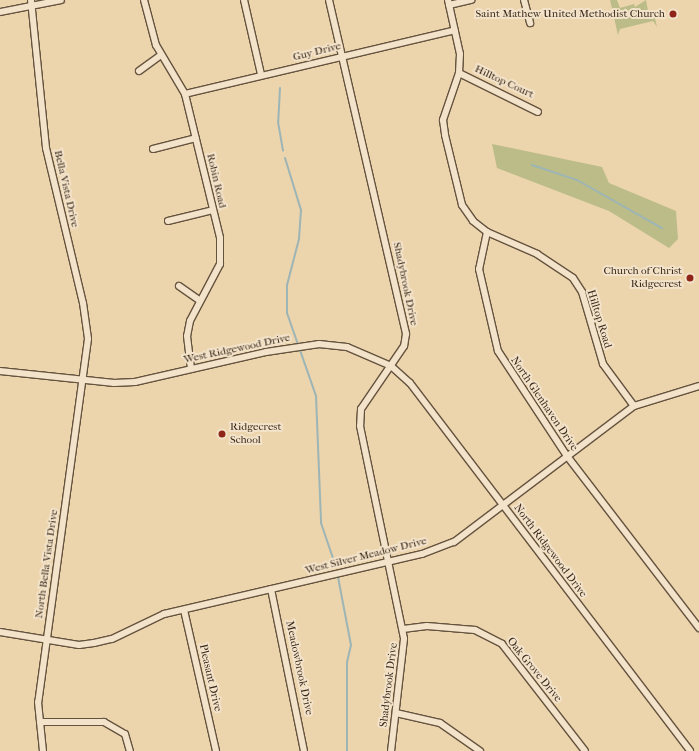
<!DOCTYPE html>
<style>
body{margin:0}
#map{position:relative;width:699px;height:751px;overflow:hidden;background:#ecd4ad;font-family:"IM FELL French Canon",serif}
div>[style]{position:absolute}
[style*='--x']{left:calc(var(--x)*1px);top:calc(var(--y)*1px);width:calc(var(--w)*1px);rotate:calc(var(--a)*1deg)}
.green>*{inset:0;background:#bbbc87}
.stream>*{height:2px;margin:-1px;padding:0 1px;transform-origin:1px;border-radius:1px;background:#9db5b5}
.roads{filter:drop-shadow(1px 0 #65533e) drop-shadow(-1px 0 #65533e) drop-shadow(0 1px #65533e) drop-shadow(0 -1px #65533e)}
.minor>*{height:6px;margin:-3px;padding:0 3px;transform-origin:3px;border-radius:3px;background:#f3e3ca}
.dots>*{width:11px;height:11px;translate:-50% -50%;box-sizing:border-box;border:2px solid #f3e3ca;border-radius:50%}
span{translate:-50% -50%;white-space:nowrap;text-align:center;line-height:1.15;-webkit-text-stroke:4px #f3e3ca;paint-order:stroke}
.poi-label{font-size:11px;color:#382819}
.right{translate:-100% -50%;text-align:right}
.left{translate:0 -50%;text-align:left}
.street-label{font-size:11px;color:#382819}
</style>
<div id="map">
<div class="green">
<div style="clip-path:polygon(610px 0,617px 0,620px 8px,634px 4px,635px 7px,646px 0,648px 11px,653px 10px,657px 27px,653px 21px,620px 29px,618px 35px)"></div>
<div style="clip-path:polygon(492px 144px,602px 167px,609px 183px,676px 211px,678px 239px,669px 248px,609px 211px,497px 168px)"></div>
</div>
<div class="stream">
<div style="--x:280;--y:88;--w:34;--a:93"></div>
<div style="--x:278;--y:122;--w:29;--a:80"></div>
<div style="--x:285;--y:158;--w:54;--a:72.9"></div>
<div style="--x:301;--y:210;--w:29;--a:94"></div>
<div style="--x:299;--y:239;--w:48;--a:104.6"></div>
<div style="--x:287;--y:285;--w:28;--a:90"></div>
<div style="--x:287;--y:313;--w:88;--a:70.7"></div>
<div style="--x:316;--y:396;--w:127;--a:87.7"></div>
<div style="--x:321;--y:523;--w:46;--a:71.2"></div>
<div style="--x:532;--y:165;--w:47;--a:18.4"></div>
<div style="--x:577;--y:180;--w:98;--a:29.5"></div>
<div style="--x:338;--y:577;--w:69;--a:79.2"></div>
<div style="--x:351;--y:645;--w:18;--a:103"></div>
<div style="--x:347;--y:663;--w:88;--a:90"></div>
</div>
<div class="roads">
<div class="minor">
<div style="--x:31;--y:0;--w:149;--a:84.2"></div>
<div style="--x:46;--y:148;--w:159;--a:76.6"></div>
<div style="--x:83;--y:303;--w:36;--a:82"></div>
<div style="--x:88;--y:339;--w:366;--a:97.8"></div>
<div style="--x:38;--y:702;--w:49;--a:84.2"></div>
<div style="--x:144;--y:0;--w:47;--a:75.1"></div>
<div style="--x:156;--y:45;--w:57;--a:59.4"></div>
<div style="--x:185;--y:94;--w:148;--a:76.3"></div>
<div style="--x:220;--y:238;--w:26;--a:90"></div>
<div style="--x:220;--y:264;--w:64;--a:117.8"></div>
<div style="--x:190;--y:321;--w:15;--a:101"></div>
<div style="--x:187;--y:336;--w:33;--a:83"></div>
<div style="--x:244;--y:0;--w:76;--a:77.1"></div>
<div style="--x:329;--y:0;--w:343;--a:77"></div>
<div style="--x:406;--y:334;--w:12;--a:99"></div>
<div style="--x:404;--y:346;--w:76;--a:124.3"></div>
<div style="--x:361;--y:409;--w:17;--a:93"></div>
<div style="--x:360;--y:426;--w:217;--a:78.3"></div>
<div style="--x:404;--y:639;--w:113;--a:96.6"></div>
<div style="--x:448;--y:0;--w:55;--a:77.5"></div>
<div style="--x:460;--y:54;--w:19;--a:93"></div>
<div style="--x:459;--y:73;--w:50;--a:108.8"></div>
<div style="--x:443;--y:120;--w:15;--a:82"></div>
<div style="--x:445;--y:135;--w:72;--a:76.3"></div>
<div style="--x:462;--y:205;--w:19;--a:55"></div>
<div style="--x:473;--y:221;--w:18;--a:38"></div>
<div style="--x:487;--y:232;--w:38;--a:102"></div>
<div style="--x:479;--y:269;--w:84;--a:77"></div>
<div style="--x:498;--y:351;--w:126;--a:56.7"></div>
<div style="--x:567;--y:456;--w:217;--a:52.5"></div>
<div style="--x:524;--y:0;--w:24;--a:75"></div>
<div style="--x:449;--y:5;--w:23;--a:-13"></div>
<div style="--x:0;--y:12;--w:62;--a:-11.1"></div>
<div style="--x:139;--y:71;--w:27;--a:-36"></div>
<div style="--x:459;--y:73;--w:88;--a:26.3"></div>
<div style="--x:185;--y:94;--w:277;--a:-13.3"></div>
<div style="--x:153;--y:149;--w:44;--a:-14.3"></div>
<div style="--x:168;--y:221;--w:46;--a:-13.7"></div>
<div style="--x:487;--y:232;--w:55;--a:23.7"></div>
<div style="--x:537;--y:254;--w:43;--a:33.7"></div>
<div style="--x:573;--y:278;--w:17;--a:57"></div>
<div style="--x:582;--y:292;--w:75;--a:73.7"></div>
<div style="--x:603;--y:364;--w:52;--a:53.6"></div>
<div style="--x:179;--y:286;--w:24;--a:35"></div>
<div style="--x:0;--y:371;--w:115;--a:6"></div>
<div style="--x:114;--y:383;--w:21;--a:-3"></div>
<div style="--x:135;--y:382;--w:134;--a:-12.9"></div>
<div style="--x:266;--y:352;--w:54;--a:-8.6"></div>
<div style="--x:319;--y:344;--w:28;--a:6"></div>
<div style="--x:347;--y:347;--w:48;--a:23.4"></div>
<div style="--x:391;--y:366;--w:25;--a:42"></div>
<div style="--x:410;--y:383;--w:462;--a:52.7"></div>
<div style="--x:271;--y:589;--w:165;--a:78.5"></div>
<div style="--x:184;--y:610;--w:145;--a:77.2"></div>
<div style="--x:403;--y:629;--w:24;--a:-7"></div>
<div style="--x:427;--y:626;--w:48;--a:4.8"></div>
<div style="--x:475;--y:630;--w:30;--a:27"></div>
<div style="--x:502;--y:644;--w:135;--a:52.2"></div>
<div style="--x:0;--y:632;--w:80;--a:9.3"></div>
<div style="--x:79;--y:645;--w:15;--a:-8"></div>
<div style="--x:94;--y:643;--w:18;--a:-13"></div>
<div style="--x:112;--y:639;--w:58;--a:-25.7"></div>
<div style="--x:164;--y:614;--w:265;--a:-13.1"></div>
<div style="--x:422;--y:554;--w:34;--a:-21"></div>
<div style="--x:454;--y:542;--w:226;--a:-37.1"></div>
<div style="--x:634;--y:406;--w:68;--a:-17.1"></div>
<div style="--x:396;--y:713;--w:45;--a:12.8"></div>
<div style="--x:440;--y:723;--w:49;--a:35"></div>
<div style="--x:40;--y:722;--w:64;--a:0"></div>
<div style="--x:104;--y:722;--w:24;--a:30"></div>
<div style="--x:125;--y:734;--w:18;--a:74"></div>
</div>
</div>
<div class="dots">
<div style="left:673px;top:14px;background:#8f2418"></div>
<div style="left:690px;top:278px;background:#8f2418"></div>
<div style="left:222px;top:434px;background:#8f2418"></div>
</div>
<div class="poi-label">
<span class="right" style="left:665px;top:14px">Saint Mathew United Methodist Church</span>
<span class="right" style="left:682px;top:278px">Church of Christ<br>Ridgecrest</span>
<span class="left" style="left:230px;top:434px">Ridgecrest<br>School</span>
</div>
<div class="street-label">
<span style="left:317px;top:52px;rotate:-14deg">Guy Drive</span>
<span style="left:504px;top:82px;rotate:25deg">Hilltop Court</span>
<span style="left:216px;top:181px;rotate:77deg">Robin Road</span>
<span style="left:66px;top:189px;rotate:77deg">Bella Vista Drive</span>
<span style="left:405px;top:284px;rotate:78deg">Shadybrook Drive</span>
<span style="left:599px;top:319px;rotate:73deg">Hilltop Road</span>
<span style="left:237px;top:349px;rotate:-12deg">West Ridgewood Drive</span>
<span style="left:544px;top:404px;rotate:56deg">North Glenhaven Drive</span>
<span style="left:550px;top:551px;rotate:53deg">North Ridgewood Drive</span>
<span style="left:366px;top:556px;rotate:-14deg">West Silver Meadow Drive</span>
<span style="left:47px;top:564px;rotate:-82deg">North Bella Vista Drive</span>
<span style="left:299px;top:668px;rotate:78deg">Meadowbrook Drive</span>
<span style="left:534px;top:670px;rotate:51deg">Oak Grove Drive</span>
<span style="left:210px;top:678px;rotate:77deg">Pleasant Drive</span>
<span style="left:389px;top:685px;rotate:-83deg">Shadybrook Drive</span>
</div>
</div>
